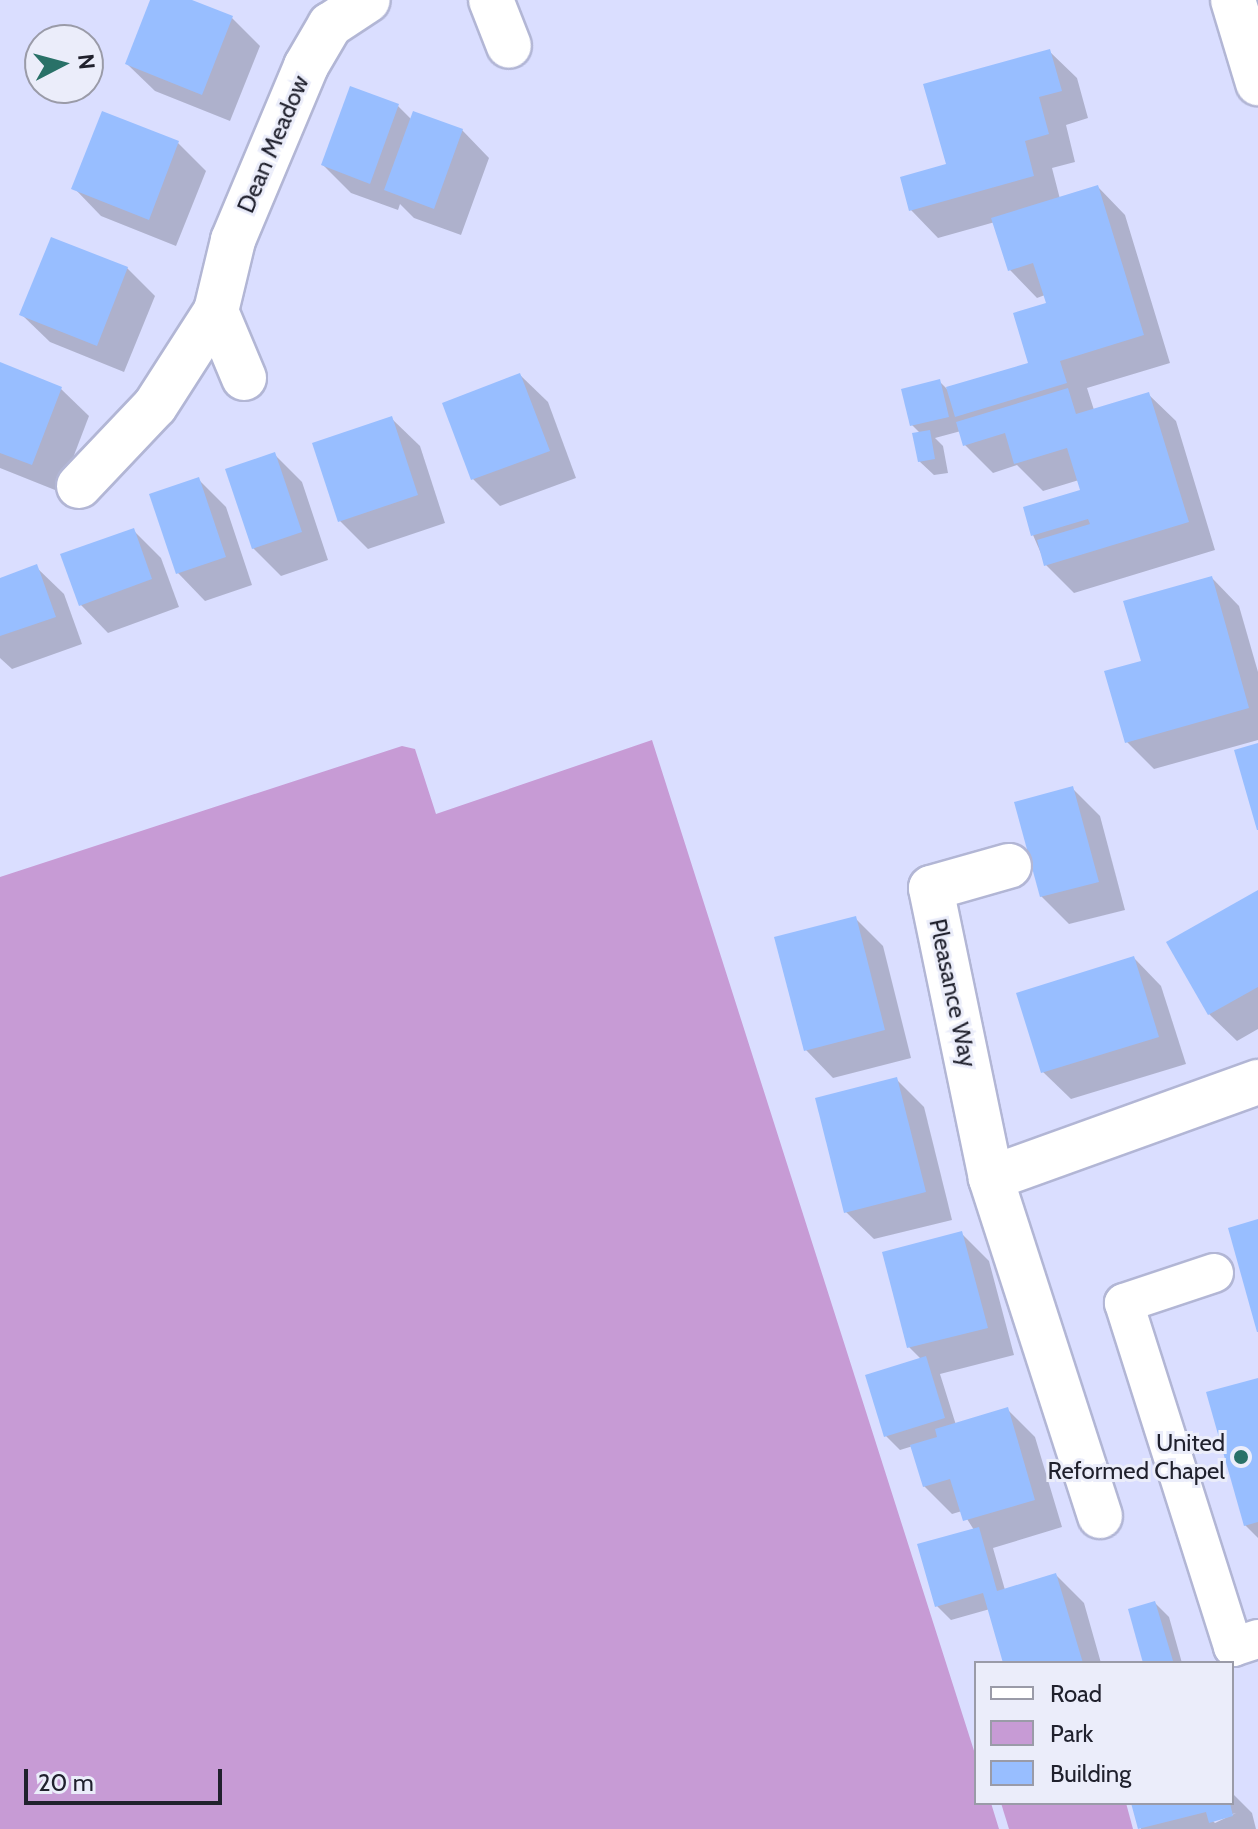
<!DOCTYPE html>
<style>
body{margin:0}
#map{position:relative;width:1258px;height:1829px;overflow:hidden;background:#dadeff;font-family:Cabin,sans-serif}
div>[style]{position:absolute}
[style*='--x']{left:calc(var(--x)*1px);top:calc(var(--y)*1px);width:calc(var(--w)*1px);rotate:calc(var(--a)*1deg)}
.green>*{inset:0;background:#c79bd5}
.shadow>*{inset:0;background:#0003}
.building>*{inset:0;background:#98beff}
.roads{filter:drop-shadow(2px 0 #b2b6d5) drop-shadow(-2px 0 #b2b6d5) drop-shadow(0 2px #b2b6d5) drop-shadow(0 -2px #b2b6d5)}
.lane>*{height:38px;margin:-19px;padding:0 19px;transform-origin:19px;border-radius:19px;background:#fff}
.street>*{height:44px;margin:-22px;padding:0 22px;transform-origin:22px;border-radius:22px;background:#fff}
.primary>*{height:44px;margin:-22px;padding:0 22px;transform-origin:22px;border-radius:22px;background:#fff}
.dots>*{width:22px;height:22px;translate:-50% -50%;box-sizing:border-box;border:4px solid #ebedfa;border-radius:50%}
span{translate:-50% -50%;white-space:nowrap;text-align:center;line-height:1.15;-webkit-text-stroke:6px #ebedfa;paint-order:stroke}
.street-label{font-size:24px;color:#20212d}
.poi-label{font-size:24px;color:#20212d}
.right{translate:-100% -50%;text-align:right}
.legend{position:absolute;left:974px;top:1661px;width:260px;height:144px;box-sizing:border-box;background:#ebedfa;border:2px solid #9a9ba8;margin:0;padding:10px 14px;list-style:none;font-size:24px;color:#20212d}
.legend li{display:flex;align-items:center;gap:16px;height:40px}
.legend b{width:40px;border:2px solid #9a9ba8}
.north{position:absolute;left:24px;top:24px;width:80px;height:80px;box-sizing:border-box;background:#ebedfa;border:2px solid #9a9ba8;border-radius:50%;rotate:84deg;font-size:22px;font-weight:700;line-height:32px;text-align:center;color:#20212d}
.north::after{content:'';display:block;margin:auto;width:28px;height:36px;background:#297168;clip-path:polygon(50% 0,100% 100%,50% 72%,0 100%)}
.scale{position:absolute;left:24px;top:1769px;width:198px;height:36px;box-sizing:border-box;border:4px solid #20212d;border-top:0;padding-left:10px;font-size:24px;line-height:28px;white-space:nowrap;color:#20212d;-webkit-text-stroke:6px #ebedfa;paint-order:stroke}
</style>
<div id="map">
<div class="green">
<div style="clip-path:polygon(652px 740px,976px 1757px,976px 1803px,991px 1803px,999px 1829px,0 1829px,0 877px,402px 746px,415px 749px,436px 814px)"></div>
<div style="clip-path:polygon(1001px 1803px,1126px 1803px,1133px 1829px,1009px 1829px)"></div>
</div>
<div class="shadow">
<div style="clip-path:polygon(152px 0,187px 0,232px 18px,260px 46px,230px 121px,155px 91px,127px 64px)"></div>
<div style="clip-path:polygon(1049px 51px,1077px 78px,1088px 118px,1066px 125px,1075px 162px,1052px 168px,1060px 199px,1098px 187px,1125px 215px,1170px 363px,1087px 388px,1094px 410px,1148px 394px,1176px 421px,1215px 550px,1074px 593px,1046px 565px,1033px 535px,1082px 491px,1079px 480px,1043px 491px,1017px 465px,993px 473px,965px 445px,961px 431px,935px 438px,943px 446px,948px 473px,934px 475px,919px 461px,920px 433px,912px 425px,939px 381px,947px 389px,1030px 364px,1048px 305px,1045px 295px,1037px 298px,1010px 270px,995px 222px,938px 238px,911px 210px)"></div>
<div style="clip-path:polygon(351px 88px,398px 106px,412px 120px,462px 130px,489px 158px,461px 235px,414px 218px,400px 204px,398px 210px,351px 193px,323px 165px)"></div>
<div style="clip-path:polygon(178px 143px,206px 171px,176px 246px,101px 216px,74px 188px)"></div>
<div style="clip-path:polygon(127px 268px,155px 296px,124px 372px,50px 342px,22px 315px)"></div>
<div style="clip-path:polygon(0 364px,61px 389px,89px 416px,60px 492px,0 468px)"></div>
<div style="clip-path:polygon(520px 375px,548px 402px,576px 478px,500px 506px,473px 479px)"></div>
<div style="clip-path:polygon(392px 419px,420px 446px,445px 523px,368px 549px,340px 521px)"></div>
<div style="clip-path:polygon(274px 454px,302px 482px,328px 560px,281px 576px,253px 548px)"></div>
<div style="clip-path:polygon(198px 479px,226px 507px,252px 585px,205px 601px,178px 573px)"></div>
<div style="clip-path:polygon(133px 530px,161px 558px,179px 607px,108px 633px,81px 605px)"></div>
<div style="clip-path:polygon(36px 567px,64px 594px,82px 644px,12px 669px,0 658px,0 580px)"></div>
<div style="clip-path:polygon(1212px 578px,1239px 606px,1258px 672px,1258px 740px,1154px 769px,1127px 742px,1143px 662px)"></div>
<div style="clip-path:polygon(1073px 789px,1100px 816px,1125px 910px,1069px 924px,1041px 896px)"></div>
<div style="clip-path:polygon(1258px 892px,1258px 1029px,1237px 1041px,1209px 1014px)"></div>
<div style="clip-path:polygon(855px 918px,883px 946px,911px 1058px,833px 1078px,806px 1050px)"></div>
<div style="clip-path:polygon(1134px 958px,1161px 986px,1186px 1064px,1071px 1099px,1043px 1072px)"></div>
<div style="clip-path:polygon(897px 1080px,924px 1107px,952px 1220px,874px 1239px,846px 1212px)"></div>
<div style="clip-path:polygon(961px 1233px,989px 1261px,1014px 1355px,940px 1374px,956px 1425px,1007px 1409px,1035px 1437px,1062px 1527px,993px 1548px,1005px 1590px,1056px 1575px,1084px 1603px,1101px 1663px,1005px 1663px,990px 1609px,951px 1620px,937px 1606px,974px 1530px,962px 1511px,952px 1514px,924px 1486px,913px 1446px,900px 1450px,886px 1436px,921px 1359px,909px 1347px)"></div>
<div style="clip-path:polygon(1258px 1380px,1258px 1538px,1245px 1525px)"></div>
<div style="clip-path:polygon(1155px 1603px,1169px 1617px,1182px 1663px,1145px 1663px,1130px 1610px)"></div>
<div style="clip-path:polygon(evenodd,1232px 1793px,1252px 1813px,1256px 1829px,1141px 1829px,1133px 1803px,1232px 1803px,1232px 1793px,1236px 1813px,1215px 1823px,1212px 1820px,1236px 1813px)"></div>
</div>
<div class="building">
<div style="clip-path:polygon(150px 0,192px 0,233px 16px,202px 95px,125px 64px)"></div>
<div style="clip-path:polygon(1050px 49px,1062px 91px,1039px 97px,1049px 134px,1025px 141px,1034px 176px,909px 211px,900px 177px,946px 164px,923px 84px)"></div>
<div style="clip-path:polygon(350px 86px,399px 104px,370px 184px,321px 165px)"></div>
<div style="clip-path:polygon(102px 111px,179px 141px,149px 220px,71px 189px)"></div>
<div style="clip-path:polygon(413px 111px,463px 129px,434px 209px,384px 190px)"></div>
<div style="clip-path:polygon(1098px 185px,1144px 335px,1060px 361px,1067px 383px,955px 417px,946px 387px,1028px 363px,1013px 313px,1046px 303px,1033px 263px,1008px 271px,991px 218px)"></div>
<div style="clip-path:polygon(51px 237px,128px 267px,97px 346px,19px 315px)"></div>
<div style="clip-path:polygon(0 362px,62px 387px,32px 465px,0 453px)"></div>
<div style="clip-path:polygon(520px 373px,550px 451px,471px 480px,442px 403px)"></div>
<div style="clip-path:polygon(940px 379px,949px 417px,910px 426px,901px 389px)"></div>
<div style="clip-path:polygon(1068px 388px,1076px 414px,1149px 392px,1189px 522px,1044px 566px,1037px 540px,1090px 524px,1088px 519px,1031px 536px,1023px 507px,1080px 490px,1067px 448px,1014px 464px,1005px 433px,963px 446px,956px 422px)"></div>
<div style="clip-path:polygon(392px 416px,418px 495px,338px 522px,312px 443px)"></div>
<div style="clip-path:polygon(930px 430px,935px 459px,918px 462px,912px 433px)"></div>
<div style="clip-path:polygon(275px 452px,302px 532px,252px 549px,225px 469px)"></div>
<div style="clip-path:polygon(199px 477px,226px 557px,176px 574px,149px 494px)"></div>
<div style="clip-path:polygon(134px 528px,152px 579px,79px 606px,60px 554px)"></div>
<div style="clip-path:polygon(37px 564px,56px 617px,0 636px,0 578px)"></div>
<div style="clip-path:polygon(1212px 576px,1249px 708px,1125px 743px,1104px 671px,1141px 661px,1123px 601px)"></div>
<div style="clip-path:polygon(1258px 743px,1258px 830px,1257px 830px,1234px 750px)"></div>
<div style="clip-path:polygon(1073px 786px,1099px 882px,1040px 897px,1014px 802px)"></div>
<div style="clip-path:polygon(1258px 890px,1258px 987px,1208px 1015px,1166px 942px)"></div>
<div style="clip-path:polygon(856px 916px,885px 1030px,804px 1051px,774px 937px)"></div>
<div style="clip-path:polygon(1134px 956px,1159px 1037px,1041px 1073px,1016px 993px)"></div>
<div style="clip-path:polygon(897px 1077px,926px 1192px,844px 1213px,815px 1098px)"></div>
<div style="clip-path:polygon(1258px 1219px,1258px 1332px,1257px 1332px,1228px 1228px)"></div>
<div style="clip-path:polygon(962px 1231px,988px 1328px,907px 1348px,882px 1252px)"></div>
<div style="clip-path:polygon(926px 1356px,945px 1418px,884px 1437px,865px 1375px)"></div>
<div style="clip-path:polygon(1258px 1378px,1258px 1522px,1244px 1526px,1206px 1392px)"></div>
<div style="clip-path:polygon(1008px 1407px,1035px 1500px,963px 1521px,950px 1479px,923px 1487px,910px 1445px,937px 1437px,935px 1429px)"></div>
<div style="clip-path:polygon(979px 1527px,997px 1591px,1056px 1573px,1083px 1663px,1003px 1663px,983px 1593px,935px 1607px,917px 1544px)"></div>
<div style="clip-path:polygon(1155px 1601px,1173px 1661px,1143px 1663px,1128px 1609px)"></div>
<div style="clip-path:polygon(1131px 1803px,1230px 1803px,1233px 1816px,1209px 1823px,1206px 1812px,1138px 1829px)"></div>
</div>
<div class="roads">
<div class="lane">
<div style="--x:1214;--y:1273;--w:95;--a:161.6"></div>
<div style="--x:1124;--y:1303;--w:361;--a:72.4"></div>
<div style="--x:1233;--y:1647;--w:26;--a:-18"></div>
</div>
<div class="street">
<div style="--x:491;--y:0;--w:49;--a:68.6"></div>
<div style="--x:244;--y:378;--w:73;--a:-112.7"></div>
<div style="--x:216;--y:311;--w:73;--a:-76.5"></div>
<div style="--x:233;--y:240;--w:189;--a:-67.2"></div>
<div style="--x:306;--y:66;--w:48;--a:-59.7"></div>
<div style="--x:330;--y:25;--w:45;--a:-33.3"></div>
<div style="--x:79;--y:486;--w:110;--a:-46.5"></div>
<div style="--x:155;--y:406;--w:113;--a:-57.3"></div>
<div style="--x:991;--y:1178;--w:296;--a:-101.7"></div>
<div style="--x:931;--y:888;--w:81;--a:-15.8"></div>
<div style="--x:1100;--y:1516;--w:355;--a:-107.9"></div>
<div style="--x:991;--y:1178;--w:284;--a:-19.8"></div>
</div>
<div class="primary">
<div style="--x:1233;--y:0;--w:87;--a:73.2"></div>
</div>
</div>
<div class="dots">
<div style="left:1241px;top:1457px;background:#297168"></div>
</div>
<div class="street-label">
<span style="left:273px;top:144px;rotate:-67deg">Dean Meadow</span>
<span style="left:953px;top:993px;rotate:78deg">Pleasance Way</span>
</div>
<div class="poi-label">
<span class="right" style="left:1225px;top:1457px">United<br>Reformed Chapel</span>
</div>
<ul class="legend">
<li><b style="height:10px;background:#fff"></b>Road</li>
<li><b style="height:22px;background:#c79bd5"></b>Park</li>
<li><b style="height:22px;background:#98beff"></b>Building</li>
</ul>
<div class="north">N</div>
<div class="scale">20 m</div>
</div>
